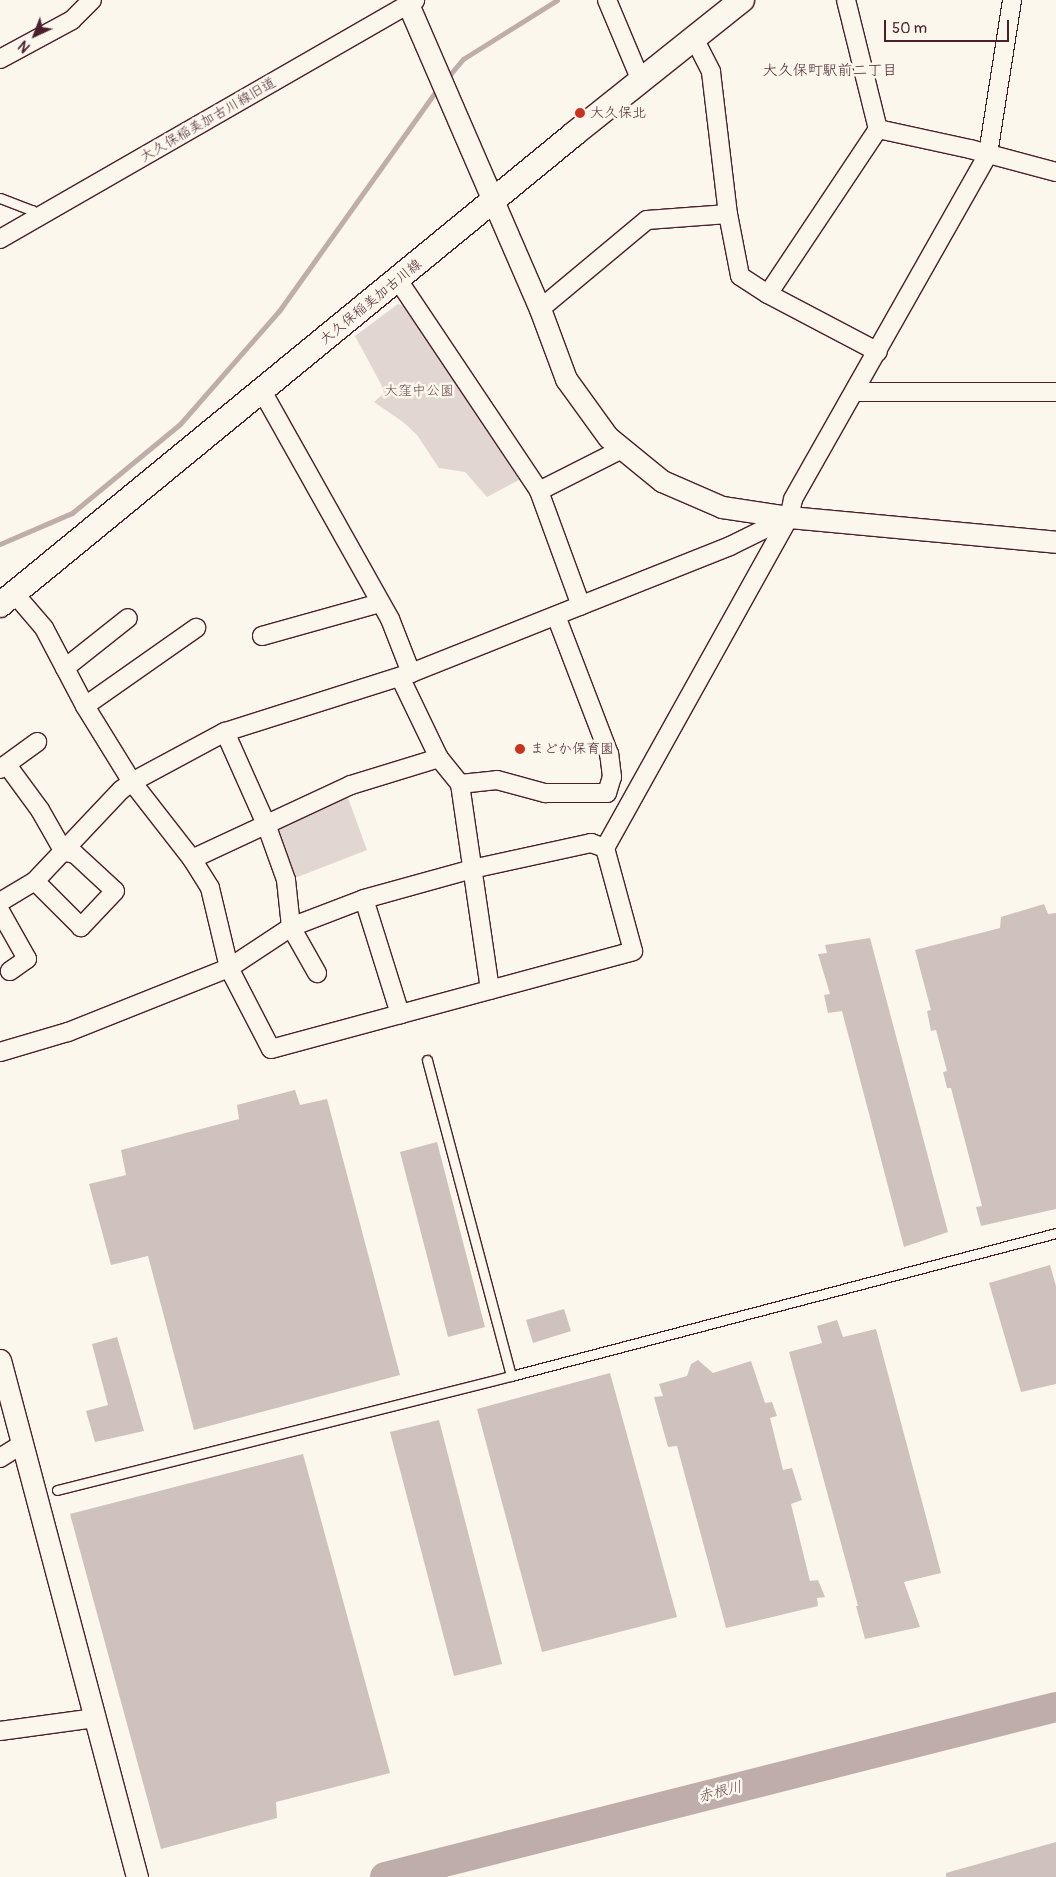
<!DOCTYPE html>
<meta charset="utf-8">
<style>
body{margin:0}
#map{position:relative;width:1056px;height:1877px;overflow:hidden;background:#fbf7ec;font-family:Pangolin,"Klee One",sans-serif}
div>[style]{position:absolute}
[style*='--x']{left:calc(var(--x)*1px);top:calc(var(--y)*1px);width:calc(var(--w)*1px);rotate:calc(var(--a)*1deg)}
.green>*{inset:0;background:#e2d7d0}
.stream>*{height:5px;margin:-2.5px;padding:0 2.5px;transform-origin:2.5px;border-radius:2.5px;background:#bfadaa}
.river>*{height:30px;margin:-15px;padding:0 15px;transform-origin:15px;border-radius:15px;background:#bfadaa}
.building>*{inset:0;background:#cfc2bc}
.roads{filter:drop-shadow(1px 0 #4a1f2b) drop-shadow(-1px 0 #4a1f2b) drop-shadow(0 1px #4a1f2b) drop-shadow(0 -1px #4a1f2b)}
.service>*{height:9px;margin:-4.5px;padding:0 4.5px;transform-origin:4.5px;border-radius:4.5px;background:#fbf7ec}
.minor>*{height:18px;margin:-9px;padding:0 9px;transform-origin:9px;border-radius:9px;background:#fbf7ec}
.tertiary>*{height:21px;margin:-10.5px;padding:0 10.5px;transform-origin:10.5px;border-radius:10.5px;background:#fbf7ec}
.secondary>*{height:24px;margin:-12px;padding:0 12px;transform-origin:12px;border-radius:12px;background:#fbf7ec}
.dots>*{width:14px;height:14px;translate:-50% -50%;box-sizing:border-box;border:2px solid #fbf7ec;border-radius:50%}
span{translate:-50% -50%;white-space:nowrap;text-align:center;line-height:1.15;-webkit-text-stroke:5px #fbf7ec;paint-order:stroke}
.poi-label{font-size:14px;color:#4a1f2b}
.left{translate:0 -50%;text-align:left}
.street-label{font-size:14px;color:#4a1f2b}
.park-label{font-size:14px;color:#704d54}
.neighbourhood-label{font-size:15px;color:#4a1f2b}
.water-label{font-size:15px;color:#6d4a51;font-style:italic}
.north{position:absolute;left:10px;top:10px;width:50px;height:50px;-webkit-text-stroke:4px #fbf7ec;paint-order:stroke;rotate:223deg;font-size:14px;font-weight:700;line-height:20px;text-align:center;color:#4a1f2b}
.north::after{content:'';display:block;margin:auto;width:18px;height:22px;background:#4a1f2b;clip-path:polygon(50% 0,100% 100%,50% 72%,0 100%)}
.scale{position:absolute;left:884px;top:20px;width:125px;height:22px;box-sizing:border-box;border:2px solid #4a1f2b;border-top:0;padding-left:6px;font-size:15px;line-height:18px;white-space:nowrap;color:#4a1f2b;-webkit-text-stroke:4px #fbf7ec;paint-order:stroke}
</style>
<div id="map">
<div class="green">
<div style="clip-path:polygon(398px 304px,407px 307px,519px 480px,487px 497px,465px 472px,439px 468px,417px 435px,403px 422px,374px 402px,384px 393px,382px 386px,355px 336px)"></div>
<div style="clip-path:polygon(347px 795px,367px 850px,295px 878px,277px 831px,279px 822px)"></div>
</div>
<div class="stream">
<div style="--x:447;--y:78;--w:25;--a:-50"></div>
<div style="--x:463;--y:59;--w:111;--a:-32.1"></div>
<div style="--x:0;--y:544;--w:78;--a:-23.3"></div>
<div style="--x:72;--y:513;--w:140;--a:-39.5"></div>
<div style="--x:180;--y:424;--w:150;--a:-48.8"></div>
<div style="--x:279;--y:311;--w:274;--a:-54.5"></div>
</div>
<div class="river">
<div style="--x:385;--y:1877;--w:692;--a:-14.22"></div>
</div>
<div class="building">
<div style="clip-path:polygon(1044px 904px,1048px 914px,1056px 913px,1056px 1209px,981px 1226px,976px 1207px,982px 1206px,951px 1088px,947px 1088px,943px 1072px,947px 1071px,936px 1030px,931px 1031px,927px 1011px,931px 1010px,915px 950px,1000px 928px,1001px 917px)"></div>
<div style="clip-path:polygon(870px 938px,948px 1232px,904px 1247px,842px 1011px,828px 1013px,824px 995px,830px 994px,818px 954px,827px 953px,825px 945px)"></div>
<div style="clip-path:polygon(295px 1090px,300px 1105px,327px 1099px,400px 1375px,194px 1430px,148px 1256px,111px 1265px,89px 1184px,126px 1175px,121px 1150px,239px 1119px,237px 1105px)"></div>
<div style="clip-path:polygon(437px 1142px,485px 1327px,448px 1337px,400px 1152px)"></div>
<div style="clip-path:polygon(1050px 1265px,1056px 1286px,1056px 1384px,1021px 1392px,989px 1283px)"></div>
<div style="clip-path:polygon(564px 1309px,571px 1331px,533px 1343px,526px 1320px)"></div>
<div style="clip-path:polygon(837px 1320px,843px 1337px,876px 1329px,941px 1573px,904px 1582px,920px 1627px,865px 1639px,856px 1606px,858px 1606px,789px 1352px,822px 1343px,817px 1326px)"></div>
<div style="clip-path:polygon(117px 1337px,144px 1431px,95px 1442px,86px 1411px,108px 1405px,92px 1344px)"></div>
<div style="clip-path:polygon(698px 1360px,713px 1373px,751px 1361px,765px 1403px,772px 1402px,777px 1416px,770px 1418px,783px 1470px,792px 1468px,802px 1500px,791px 1504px,810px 1581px,818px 1580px,825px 1597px,817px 1598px,818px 1606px,726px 1628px,677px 1446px,668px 1447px,654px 1397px,663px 1396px,659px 1384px,687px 1376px,691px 1364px)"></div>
<div style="clip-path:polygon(610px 1373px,677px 1617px,542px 1652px,477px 1409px)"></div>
<div style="clip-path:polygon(439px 1420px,502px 1664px,454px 1676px,390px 1432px)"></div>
<div style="clip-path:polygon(303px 1454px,390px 1773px,276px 1802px,277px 1818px,161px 1849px,70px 1514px)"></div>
<div style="clip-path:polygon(1056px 1842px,1056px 1877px,946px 1877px,946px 1873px)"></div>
</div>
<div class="roads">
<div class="service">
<div style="--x:0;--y:198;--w:34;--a:21"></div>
<div style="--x:32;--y:210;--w:10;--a:45"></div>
<div style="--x:427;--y:1060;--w:327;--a:75.1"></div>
<div style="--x:57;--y:1490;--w:468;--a:-14.1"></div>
<div style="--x:511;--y:1376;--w:563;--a:-14.7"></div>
</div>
<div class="minor">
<div style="--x:607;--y:0;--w:88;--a:67.2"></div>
<div style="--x:846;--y:0;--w:133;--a:76.1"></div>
<div style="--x:878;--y:129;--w:94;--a:12.3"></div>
<div style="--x:970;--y:149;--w:89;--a:15"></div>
<div style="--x:694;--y:38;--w:38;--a:63"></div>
<div style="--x:711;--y:72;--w:143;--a:83.2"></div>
<div style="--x:728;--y:214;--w:63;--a:79"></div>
<div style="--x:740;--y:276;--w:33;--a:33"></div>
<div style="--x:768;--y:294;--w:124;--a:27.8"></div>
<div style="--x:0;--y:59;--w:82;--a:-28.4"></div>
<div style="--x:72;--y:20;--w:28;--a:-45"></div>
<div style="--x:0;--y:239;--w:479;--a:-29.9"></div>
<div style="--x:398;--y:280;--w:254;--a:56.2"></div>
<div style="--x:539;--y:491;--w:93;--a:-26.8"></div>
<div style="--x:768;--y:294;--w:198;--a:-56.3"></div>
<div style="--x:540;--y:309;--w:139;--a:-39.8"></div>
<div style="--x:647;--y:220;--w:81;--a:-4.2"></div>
<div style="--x:262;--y:391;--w:261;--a:60.7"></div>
<div style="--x:390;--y:619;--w:58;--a:68.7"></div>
<div style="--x:855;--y:392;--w:201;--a:0"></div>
<div style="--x:539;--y:491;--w:122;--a:69.9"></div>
<div style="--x:14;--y:593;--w:46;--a:49.4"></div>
<div style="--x:44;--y:628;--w:88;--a:62.3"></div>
<div style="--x:85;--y:706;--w:89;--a:58.3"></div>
<div style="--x:132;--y:782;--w:98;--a:52.1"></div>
<div style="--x:192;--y:859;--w:34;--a:58"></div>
<div style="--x:210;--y:888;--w:82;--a:76.6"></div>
<div style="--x:229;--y:968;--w:91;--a:62.6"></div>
<div style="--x:271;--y:1049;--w:375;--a:-15.1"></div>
<div style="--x:633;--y:951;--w:107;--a:-105.2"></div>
<div style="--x:605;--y:848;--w:379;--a:-60.9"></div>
<div style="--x:789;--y:517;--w:18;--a:-77"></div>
<div style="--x:793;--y:499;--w:396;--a:-60.5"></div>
<div style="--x:988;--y:154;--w:156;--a:-81.1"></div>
<div style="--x:262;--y:636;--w:123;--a:-15.6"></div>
<div style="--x:65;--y:668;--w:80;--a:-38.4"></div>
<div style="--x:400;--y:677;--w:90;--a:64.3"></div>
<div style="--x:439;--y:758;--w:33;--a:51"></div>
<div style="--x:460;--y:784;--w:208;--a:81.7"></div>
<div style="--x:85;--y:706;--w:136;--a:-35.1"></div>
<div style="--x:225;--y:732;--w:101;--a:66"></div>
<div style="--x:266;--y:824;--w:59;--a:70.3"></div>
<div style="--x:286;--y:880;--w:47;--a:83.9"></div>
<div style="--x:291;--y:927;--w:53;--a:60.5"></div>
<div style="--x:7;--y:765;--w:56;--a:53.7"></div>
<div style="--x:40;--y:810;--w:48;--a:60.3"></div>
<div style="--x:64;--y:852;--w:11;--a:10"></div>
<div style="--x:75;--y:854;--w:54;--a:42.8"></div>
<div style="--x:115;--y:891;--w:50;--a:133.4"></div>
<div style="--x:81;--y:927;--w:65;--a:-135"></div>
<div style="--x:0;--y:769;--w:46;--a:-36.1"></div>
<div style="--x:460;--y:784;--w:37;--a:-6"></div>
<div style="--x:497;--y:780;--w:50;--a:15.2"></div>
<div style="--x:545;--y:793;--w:62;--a:0"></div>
<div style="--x:607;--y:793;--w:17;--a:-73"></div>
<div style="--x:612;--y:777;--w:23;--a:-97"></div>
<div style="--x:609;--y:754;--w:148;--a:-111"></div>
<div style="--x:192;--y:859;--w:175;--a:-25"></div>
<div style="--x:351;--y:785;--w:92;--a:-17.1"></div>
<div style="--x:364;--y:899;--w:121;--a:72.6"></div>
<div style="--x:0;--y:902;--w:41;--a:-31"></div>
<div style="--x:35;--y:881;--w:125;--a:-46.6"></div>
<div style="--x:121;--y:790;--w:14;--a:-36"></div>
<div style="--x:132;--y:782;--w:106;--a:-28.3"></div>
<div style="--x:225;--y:732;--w:195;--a:-17.6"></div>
<div style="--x:411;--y:673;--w:343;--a:-21.7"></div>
<div style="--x:730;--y:546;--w:66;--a:-26.2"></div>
<div style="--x:0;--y:911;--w:55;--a:60.6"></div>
<div style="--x:27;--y:959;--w:21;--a:145"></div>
<div style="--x:0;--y:1052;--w:71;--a:-16.4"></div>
<div style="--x:68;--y:1032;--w:173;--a:-21.7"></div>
<div style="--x:229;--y:968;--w:74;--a:-33.5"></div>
<div style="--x:291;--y:927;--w:78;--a:-21"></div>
<div style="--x:364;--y:899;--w:112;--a:-15.5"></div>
<div style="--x:472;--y:869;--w:122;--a:-12.3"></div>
<div style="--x:591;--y:843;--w:15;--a:20"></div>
<div style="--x:0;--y:1458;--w:26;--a:-32"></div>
<div style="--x:0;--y:1731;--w:96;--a:-7.8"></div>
</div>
<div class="tertiary">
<div style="--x:408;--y:4;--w:332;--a:66.6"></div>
<div style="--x:540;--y:309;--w:75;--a:69.6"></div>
<div style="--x:566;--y:379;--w:72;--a:54.1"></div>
<div style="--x:608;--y:437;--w:70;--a:39.2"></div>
<div style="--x:662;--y:481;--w:65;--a:23.4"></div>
<div style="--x:722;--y:507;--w:68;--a:8.5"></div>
<div style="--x:789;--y:517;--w:268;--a:5.3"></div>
<div style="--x:0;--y:1360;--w:535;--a:75.16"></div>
</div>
<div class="secondary">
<div style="--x:0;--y:605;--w:743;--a:-39.37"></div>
<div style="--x:574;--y:134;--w:215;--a:-38.6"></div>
</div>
</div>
<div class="dots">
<div style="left:580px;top:113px;background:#c8321e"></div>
<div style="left:520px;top:749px;background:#c8321e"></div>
</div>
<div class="poi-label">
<span class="left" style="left:590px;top:113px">大久保北</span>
<span class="left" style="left:530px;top:749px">まどか保育園</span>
</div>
<div class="street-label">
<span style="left:208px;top:120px;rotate:-30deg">大久保稲美加古川線旧道</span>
<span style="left:371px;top:302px;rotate:-39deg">大久保稲美加古川線</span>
</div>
<div class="park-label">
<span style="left:419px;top:391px">大窪中公園</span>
</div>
<div class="neighbourhood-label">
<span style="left:830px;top:71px">大久保町駅前二丁目</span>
</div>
<div class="water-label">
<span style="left:720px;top:1792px;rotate:-14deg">赤根川</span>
</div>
<div class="north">N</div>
<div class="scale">50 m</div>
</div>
